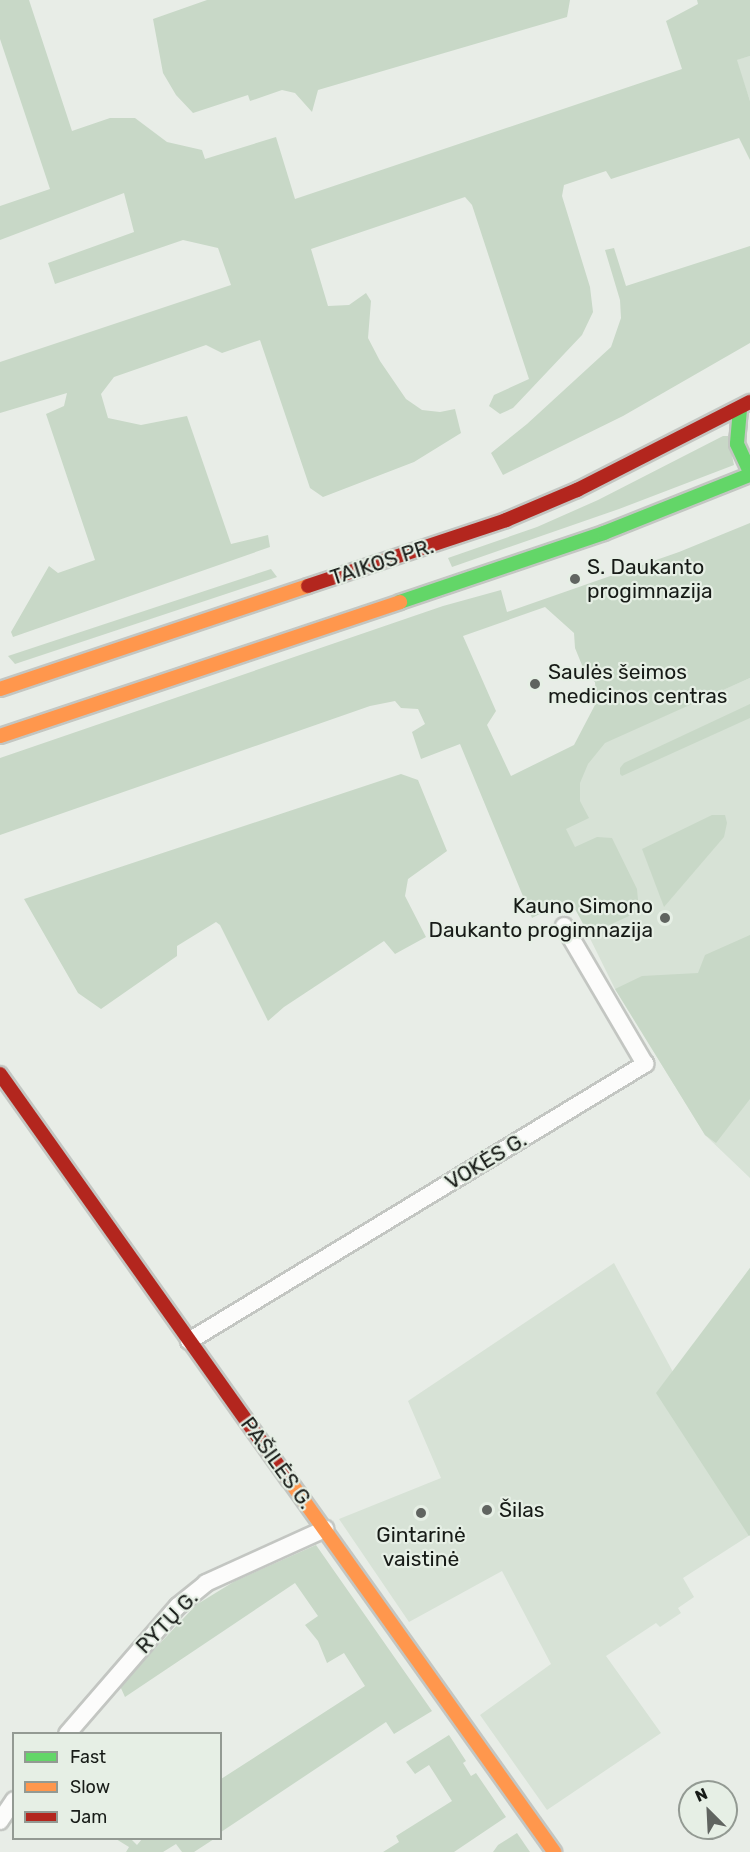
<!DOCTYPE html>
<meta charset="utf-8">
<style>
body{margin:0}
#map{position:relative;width:750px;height:1852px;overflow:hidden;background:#e8ede7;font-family:Rubik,sans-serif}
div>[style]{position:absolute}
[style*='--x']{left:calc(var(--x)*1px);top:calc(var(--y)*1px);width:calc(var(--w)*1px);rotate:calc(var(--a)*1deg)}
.built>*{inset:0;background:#d7e2d6}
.green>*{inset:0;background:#c8d8c7}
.roads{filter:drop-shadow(2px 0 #c3c6c2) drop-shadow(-2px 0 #c3c6c2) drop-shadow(0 2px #c3c6c2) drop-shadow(0 -2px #c3c6c2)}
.street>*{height:16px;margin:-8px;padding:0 8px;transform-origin:8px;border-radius:8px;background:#fcfcfb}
.fast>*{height:14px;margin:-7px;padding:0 7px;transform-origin:7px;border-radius:7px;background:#63d668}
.slow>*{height:14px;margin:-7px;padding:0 7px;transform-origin:7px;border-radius:7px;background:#ff974d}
.jam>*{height:14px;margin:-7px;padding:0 7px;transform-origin:7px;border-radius:7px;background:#b3261e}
.dots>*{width:16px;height:16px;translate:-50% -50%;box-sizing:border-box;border:3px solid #e6efe5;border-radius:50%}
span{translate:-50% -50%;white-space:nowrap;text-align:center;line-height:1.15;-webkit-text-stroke:4.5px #e6efe5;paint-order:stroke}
.street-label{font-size:21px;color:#171b17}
.poi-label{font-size:21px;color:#171b17}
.left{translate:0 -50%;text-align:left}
.right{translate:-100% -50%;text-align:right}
.legend{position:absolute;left:12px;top:1732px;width:210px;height:108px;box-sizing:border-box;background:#e6efe5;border:2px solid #939a93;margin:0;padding:8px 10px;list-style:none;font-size:18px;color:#171b17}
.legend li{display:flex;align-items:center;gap:12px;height:30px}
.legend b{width:30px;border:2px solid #939a93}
.north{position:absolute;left:678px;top:1780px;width:60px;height:60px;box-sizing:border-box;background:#e6efe5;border:2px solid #939a93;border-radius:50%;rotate:336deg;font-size:16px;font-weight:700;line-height:24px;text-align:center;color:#171b17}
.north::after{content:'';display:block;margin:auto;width:21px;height:27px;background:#606460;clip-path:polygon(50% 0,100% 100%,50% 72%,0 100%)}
</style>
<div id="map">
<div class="built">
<div style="clip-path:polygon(750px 56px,750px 101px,736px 60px)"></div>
<div style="clip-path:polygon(750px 678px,750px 1178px,705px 1135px,615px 989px,572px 902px,557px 905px,505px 786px)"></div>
<div style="clip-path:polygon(614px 1263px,673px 1372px,750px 1268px,750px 1535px,683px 1578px,694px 1597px,678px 1608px,681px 1613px,660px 1627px,656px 1623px,606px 1656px,661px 1733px,547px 1810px,480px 1715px,551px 1664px,502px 1571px,409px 1622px,339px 1519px,441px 1478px,408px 1401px)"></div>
</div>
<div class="green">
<div style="clip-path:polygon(0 0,29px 0,72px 131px,110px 118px,135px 118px,167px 142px,202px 150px,205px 159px,276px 137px,295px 199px,682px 69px,666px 21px,698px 4px,697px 0,750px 0,750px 56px,737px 60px,750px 101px,750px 160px,739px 138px,611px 179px,606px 171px,564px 185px,562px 196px,590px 287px,593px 312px,582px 335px,513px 408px,500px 414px,489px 406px,494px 395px,529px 379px,472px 205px,465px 197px,311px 249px,328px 306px,349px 305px,366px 293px,371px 301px,368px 338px,380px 361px,406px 399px,422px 410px,440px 412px,455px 409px,461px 433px,414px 462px,323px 497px,310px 488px,260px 340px,222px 353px,206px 345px,114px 377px,101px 394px,108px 418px,141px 425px,187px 416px,231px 544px,268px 535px,270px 547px,13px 637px,11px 632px,49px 566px,58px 573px,95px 560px,46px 414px,64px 406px,67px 393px,0 413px,0 362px,231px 285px,218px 248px,183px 240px,55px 284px,48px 263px,134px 232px,124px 193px,0 240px,0 206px,50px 189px,0 39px)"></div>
<div style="clip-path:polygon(207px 0,570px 0,567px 17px,318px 90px,312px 112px,295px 93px,282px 90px,250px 101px,248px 95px,193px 113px,176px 95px,163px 73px,153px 19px)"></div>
<div style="clip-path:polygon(750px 246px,750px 343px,623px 416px,503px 475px,491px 453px,527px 424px,611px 347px,621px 318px,620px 300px,605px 250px,614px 248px,626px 286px)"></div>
<div style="clip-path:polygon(723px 436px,728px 436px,734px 465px,619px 509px,452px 567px,448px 558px,537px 527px,598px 500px)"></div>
<div style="clip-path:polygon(evenodd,750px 523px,750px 678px,605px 743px,588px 764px,580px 783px,580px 801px,589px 818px,566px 829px,575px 847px,597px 837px,612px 838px,637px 889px,638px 900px,629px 916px,594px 932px,588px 932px,571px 902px,557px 905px,532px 918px,460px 744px,421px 759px,412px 732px,425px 724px,418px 709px,401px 708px,395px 701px,370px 706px,0 835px,0 758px,443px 606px,501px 590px,507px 612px,679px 552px,750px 523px,545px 607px,574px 633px,575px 648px,586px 675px,595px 682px,596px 703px,574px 745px,511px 776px,487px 725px,496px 711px,463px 636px,545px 607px)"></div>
<div style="clip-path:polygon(271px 569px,277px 577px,15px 664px,8px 656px)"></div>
<div style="clip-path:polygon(750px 704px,750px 718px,622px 776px,620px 774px,620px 768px,624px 763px)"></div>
<div style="clip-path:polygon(401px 774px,418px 780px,447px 851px,408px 879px,405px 896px,426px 937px,395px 954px,384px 941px,284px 1007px,268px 1021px,220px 925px,216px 922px,177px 946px,177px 956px,101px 1009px,78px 993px,24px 899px)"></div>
<div style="clip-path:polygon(712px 815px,725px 815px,727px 823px,724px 837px,664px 907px,642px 849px)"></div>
<div style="clip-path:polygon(750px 935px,750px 1099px,716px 1143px,705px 1135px,615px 989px,642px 976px,698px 973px,705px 955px)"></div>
<div style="clip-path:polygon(750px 1268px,750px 1535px,749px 1536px,656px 1393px)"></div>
<div style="clip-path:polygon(316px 1545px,432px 1711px,394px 1734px,386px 1722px,221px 1832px,221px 1779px,365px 1686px,344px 1653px,327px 1663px,318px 1641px,305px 1625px,318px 1616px,295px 1583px,125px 1697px,120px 1686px,196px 1605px,235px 1581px)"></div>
<div style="clip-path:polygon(449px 1735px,466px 1761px,463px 1763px,471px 1776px,476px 1773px,506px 1817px,454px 1852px,383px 1852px,399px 1842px,396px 1836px,452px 1801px,429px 1765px,415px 1774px,406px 1762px)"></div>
<div style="clip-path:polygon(517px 1833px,530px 1852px,493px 1852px,498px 1845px)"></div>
<div style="clip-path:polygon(116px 1839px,131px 1839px,137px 1845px,142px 1839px,214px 1839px,194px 1852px,182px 1852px,176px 1844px,163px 1852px,126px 1852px,129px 1847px)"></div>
</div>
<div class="roads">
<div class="street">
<div style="--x:189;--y:1341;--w:534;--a:-31.28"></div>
<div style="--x:645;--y:1064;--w:160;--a:-120.4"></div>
<div style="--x:67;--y:1734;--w:169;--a:-49.1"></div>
<div style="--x:178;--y:1606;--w:36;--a:-39"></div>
<div style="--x:206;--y:1583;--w:131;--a:-24.4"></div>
<div style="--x:0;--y:1821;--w:25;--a:-56"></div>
</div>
<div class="fast">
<div style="--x:740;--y:409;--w:35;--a:95"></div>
<div style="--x:737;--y:444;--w:31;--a:65"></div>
<div style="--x:400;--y:602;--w:215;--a:-18.7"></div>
<div style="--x:604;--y:533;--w:157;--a:-21.7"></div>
</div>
<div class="slow">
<div style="--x:0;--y:689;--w:325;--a:-18.5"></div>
<div style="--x:0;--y:736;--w:422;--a:-18.5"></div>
<div style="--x:289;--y:1480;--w:457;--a:54.5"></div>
</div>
<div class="jam">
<div style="--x:308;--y:586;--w:209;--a:-18.4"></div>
<div style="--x:506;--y:520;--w:77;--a:-22.9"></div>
<div style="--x:577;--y:490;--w:194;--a:-27"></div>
<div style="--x:0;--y:1074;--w:498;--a:54.6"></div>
</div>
</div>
<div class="dots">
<div style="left:575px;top:579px;background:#606460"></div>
<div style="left:535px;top:684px;background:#606460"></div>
<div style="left:665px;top:918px;background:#606460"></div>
<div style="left:487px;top:1510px;background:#606460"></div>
<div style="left:421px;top:1513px;background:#606460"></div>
</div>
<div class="street-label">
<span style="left:382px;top:562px;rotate:-18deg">TAIKOS PR.</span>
<span style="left:486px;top:1161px;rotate:-31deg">VOKĖS G.</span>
<span style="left:277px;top:1463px;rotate:54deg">PAŠILĖS G.</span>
<span style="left:167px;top:1622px;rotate:-46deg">RYTŲ G.</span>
</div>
<div class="poi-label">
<span class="left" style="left:587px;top:579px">S. Daukanto<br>progimnazija</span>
<span class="left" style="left:548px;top:684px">Saulės šeimos<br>medicinos centras</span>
<span class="right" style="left:653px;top:918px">Kauno Simono<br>Daukanto progimnazija</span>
<span class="left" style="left:499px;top:1510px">Šilas</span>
<span style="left:421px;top:1547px">Gintarinė<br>vaistinė</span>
</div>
<ul class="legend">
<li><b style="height:8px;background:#63d668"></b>Fast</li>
<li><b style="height:8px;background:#ff974d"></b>Slow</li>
<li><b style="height:8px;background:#b3261e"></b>Jam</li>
</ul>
<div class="north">N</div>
</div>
